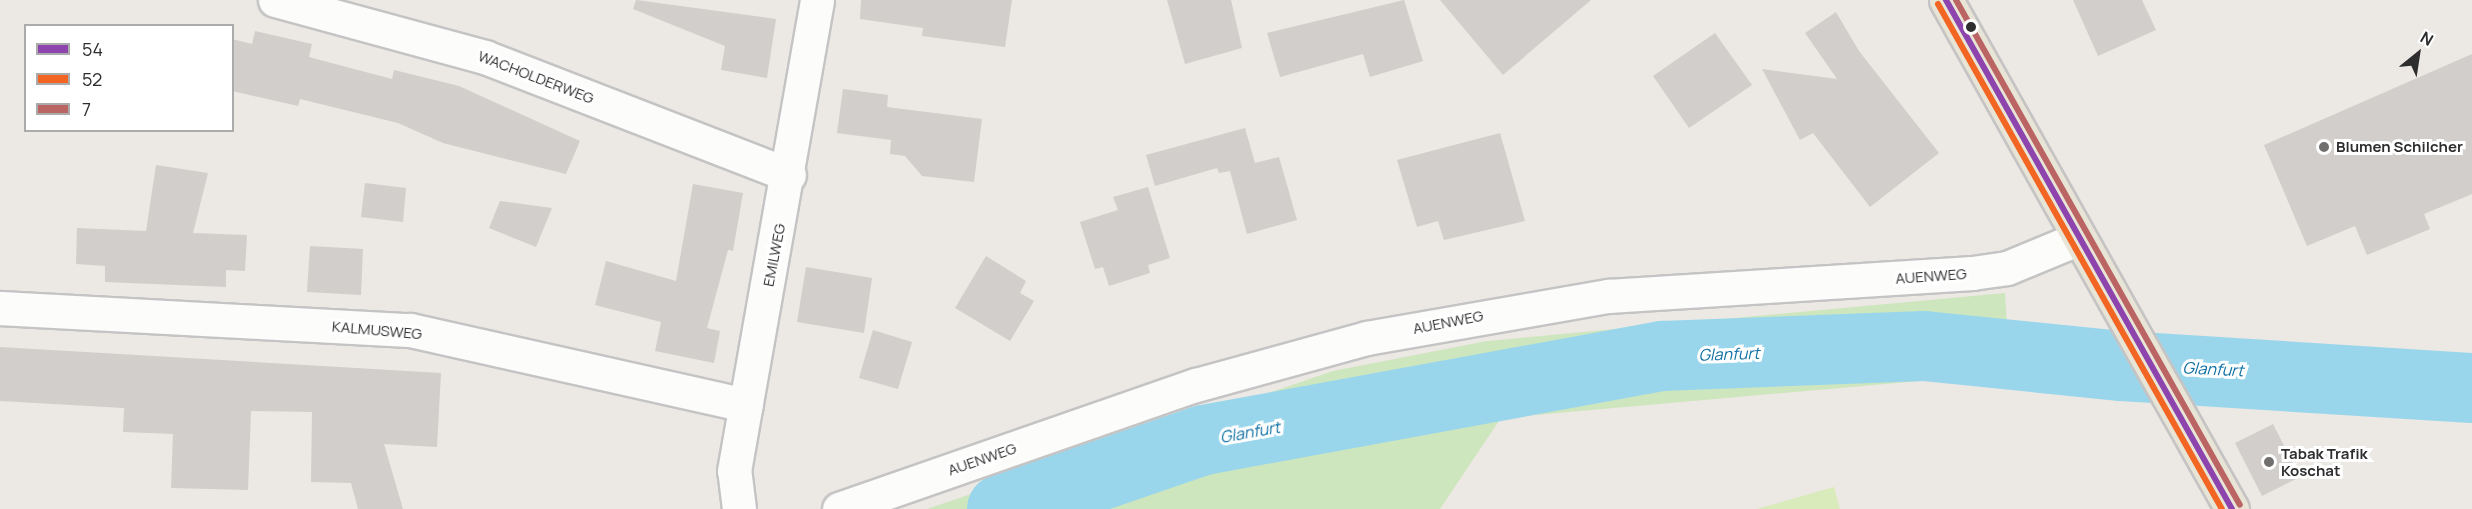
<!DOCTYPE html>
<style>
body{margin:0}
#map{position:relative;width:2472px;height:509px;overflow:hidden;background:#ece8e4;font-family:Manrope,sans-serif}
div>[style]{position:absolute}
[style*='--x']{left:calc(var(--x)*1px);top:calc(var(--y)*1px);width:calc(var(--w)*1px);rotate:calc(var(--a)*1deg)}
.green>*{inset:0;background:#cee6be}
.pitch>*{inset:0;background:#d9eabb}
.river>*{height:70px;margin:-35px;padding:0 35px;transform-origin:35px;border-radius:35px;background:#99d6ec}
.building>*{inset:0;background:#d1cecb}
.roads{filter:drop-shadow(2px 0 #c5c4c5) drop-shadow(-2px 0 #c5c4c5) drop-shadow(0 2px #c5c4c5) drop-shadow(0 -2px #c5c4c5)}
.minor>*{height:33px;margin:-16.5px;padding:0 16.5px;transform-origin:16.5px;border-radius:16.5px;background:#fcfcfb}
.major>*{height:33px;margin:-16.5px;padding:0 16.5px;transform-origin:16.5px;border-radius:16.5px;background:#e8e4d6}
.bus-1>*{height:6px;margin:-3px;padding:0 3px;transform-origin:3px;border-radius:3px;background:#8e44ad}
.bus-2>*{height:6px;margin:-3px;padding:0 3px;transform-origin:3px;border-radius:3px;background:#f26522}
.bus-3>*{height:6px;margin:-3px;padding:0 3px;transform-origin:3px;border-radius:3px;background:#bb6464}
.dots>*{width:16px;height:16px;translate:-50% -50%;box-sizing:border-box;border:3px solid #fff;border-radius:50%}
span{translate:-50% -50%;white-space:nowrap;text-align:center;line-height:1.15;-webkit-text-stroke:6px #fff;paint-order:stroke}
.street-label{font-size:15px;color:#2e2e2e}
.poi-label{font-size:15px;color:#2e2e2e;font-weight:700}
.left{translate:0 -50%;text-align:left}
.water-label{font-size:16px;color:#0d6fa3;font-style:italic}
.legend{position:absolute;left:24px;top:24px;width:210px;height:108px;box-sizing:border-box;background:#fff;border:2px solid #ababab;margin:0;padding:8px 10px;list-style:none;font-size:18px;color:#2e2e2e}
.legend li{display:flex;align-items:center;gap:12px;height:30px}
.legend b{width:30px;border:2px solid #ababab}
.north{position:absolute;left:2388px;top:24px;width:60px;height:60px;-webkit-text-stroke:4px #fff;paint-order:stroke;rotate:30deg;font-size:16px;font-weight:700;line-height:24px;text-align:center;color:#2e2e2e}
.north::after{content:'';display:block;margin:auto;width:21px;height:27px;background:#2e2e2e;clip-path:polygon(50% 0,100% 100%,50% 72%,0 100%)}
</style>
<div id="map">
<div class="green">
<div style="clip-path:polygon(2005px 293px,2010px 373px,1501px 418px,1440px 509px,927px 509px,1333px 371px,1487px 341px)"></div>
</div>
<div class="pitch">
<div style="clip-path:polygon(1834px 487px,1840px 509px,1757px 509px)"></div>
</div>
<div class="river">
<div style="--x:1002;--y:509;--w:213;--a:-18.9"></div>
<div style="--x:1204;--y:440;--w:466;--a:-10.4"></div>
<div style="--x:1662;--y:356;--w:262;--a:-2.2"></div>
<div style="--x:1924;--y:346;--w:199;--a:5.8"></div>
<div style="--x:2122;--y:366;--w:351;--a:3.6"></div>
</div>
<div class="building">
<div style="clip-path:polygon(636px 0,776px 19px,767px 78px,721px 70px,725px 46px,633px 9px)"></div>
<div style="clip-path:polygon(861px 0,1012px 0,1005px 47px,922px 36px,923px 28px,860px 19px)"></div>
<div style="clip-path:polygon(1167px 0,1231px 0,1242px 48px,1185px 64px)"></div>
<div style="clip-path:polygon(1404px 0,1423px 61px,1370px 77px,1363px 54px,1280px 77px,1267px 33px)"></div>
<div style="clip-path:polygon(1440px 0,1591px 0,1503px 75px)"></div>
<div style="clip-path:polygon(2073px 0,2142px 0,2156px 30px,2098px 56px)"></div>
<div style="clip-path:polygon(1836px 12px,1859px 51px,1939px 153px,1870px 207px,1813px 133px,1800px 140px,1762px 69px,1837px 79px,1805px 33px)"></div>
<div style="clip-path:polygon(255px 31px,312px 44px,309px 57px,392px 79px,394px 70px,459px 86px,580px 141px,566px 174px,443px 143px,398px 123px,300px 99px,298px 106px,232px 91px,232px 39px,252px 44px)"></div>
<div style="clip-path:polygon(1715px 33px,1752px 85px,1689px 128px,1653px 76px)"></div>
<div style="clip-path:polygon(2472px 54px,2472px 194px,2424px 214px,2430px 229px,2367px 255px,2355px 226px,2307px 246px,2264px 145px)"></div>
<div style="clip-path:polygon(843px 89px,888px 95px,887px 107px,982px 119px,974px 182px,922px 176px,905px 156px,890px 154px,891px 140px,837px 133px)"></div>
<div style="clip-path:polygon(1245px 128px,1255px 163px,1279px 157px,1297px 220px,1247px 234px,1230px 171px,1219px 173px,1217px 168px,1155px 186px,1146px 155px)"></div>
<div style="clip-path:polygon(1500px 133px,1525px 221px,1444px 240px,1438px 221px,1417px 227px,1397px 160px)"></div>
<div style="clip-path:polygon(156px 165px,208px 173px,193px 233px,247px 235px,245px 271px,226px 270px,226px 287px,105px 282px,105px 266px,76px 264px,77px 228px,146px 231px)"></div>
<div style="clip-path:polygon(365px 183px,406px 188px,403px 222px,361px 217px)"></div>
<div style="clip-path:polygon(693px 184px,743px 193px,733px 251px,728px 250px,707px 328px,720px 331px,714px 363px,655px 351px,661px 322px,595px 305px,606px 261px,676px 281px)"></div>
<div style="clip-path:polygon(1148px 187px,1170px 258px,1148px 265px,1150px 273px,1109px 286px,1103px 267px,1095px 269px,1080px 222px,1118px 210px,1113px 197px)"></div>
<div style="clip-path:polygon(500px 201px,552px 208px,536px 247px,489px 228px)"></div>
<div style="clip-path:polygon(310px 246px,363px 249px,361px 295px,307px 292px)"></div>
<div style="clip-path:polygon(986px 256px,1026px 281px,1020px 293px,1034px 301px,1010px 341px,955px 308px)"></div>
<div style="clip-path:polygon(806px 267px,872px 278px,864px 333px,797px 322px)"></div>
<div style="clip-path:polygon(873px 330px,912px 342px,898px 389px,859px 378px)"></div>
<div style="clip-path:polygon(0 347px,441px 373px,437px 447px,384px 444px,403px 509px,358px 509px,351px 483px,311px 482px,312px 412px,251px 411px,248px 490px,171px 488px,173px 434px,123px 432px,124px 408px,0 401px)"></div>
<div style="clip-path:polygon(2273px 424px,2300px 477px,2262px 496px,2235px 443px)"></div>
</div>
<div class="roads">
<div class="minor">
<div style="--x:275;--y:0;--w:218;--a:15.2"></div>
<div style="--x:485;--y:57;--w:326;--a:21.2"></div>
<div style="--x:0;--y:308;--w:411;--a:3.1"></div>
<div style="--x:410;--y:330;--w:344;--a:12.6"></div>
<div style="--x:739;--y:509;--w:38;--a:-97"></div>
<div style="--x:734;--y:471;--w:478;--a:-80"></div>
<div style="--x:839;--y:509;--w:378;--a:-19.2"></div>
<div style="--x:1196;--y:385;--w:177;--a:-15.4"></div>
<div style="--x:1367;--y:338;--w:245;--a:-9.9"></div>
<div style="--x:1608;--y:296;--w:365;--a:-3.6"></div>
<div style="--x:1972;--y:273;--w:35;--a:-8"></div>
<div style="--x:2007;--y:268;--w:76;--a:-22.5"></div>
</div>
<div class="major">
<div style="--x:1946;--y:0;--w:584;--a:60.67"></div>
</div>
</div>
<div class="bus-1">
<div style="--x:1946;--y:0;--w:584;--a:60.67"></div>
</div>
<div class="bus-2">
<div style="--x:1938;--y:4;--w:579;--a:60.65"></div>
</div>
<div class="bus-3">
<div style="--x:1956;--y:0;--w:579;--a:60.65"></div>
</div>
<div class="dots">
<div style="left:1971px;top:27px;background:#2e2e2e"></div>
<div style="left:2324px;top:147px;background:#706f6e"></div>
<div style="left:2269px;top:462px;background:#706f6e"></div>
</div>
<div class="street-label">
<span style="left:536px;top:77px;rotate:21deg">WACHOLDERWEG</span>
<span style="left:774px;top:255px;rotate:-79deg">EMILWEG</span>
<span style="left:1931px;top:276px;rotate:-4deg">AUENWEG</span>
<span style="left:1448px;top:322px;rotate:-11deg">AUENWEG</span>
<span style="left:377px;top:330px;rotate:5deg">KALMUSWEG</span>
<span style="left:982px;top:459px;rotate:-19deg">AUENWEG</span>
</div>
<div class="poi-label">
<span class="left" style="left:2336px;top:147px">Blumen Schilcher</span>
<span class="left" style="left:2281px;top:462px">Tabak Trafik<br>Koschat</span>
</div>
<div class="water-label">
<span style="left:1729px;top:354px;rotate:-2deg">Glanfurt</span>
<span style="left:2213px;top:369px;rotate:3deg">Glanfurt</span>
<span style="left:1250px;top:432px;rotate:-10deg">Glanfurt</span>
</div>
<ul class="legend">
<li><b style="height:8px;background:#8e44ad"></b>54</li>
<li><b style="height:8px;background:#f26522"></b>52</li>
<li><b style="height:8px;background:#bb6464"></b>7</li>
</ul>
<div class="north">N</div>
</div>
